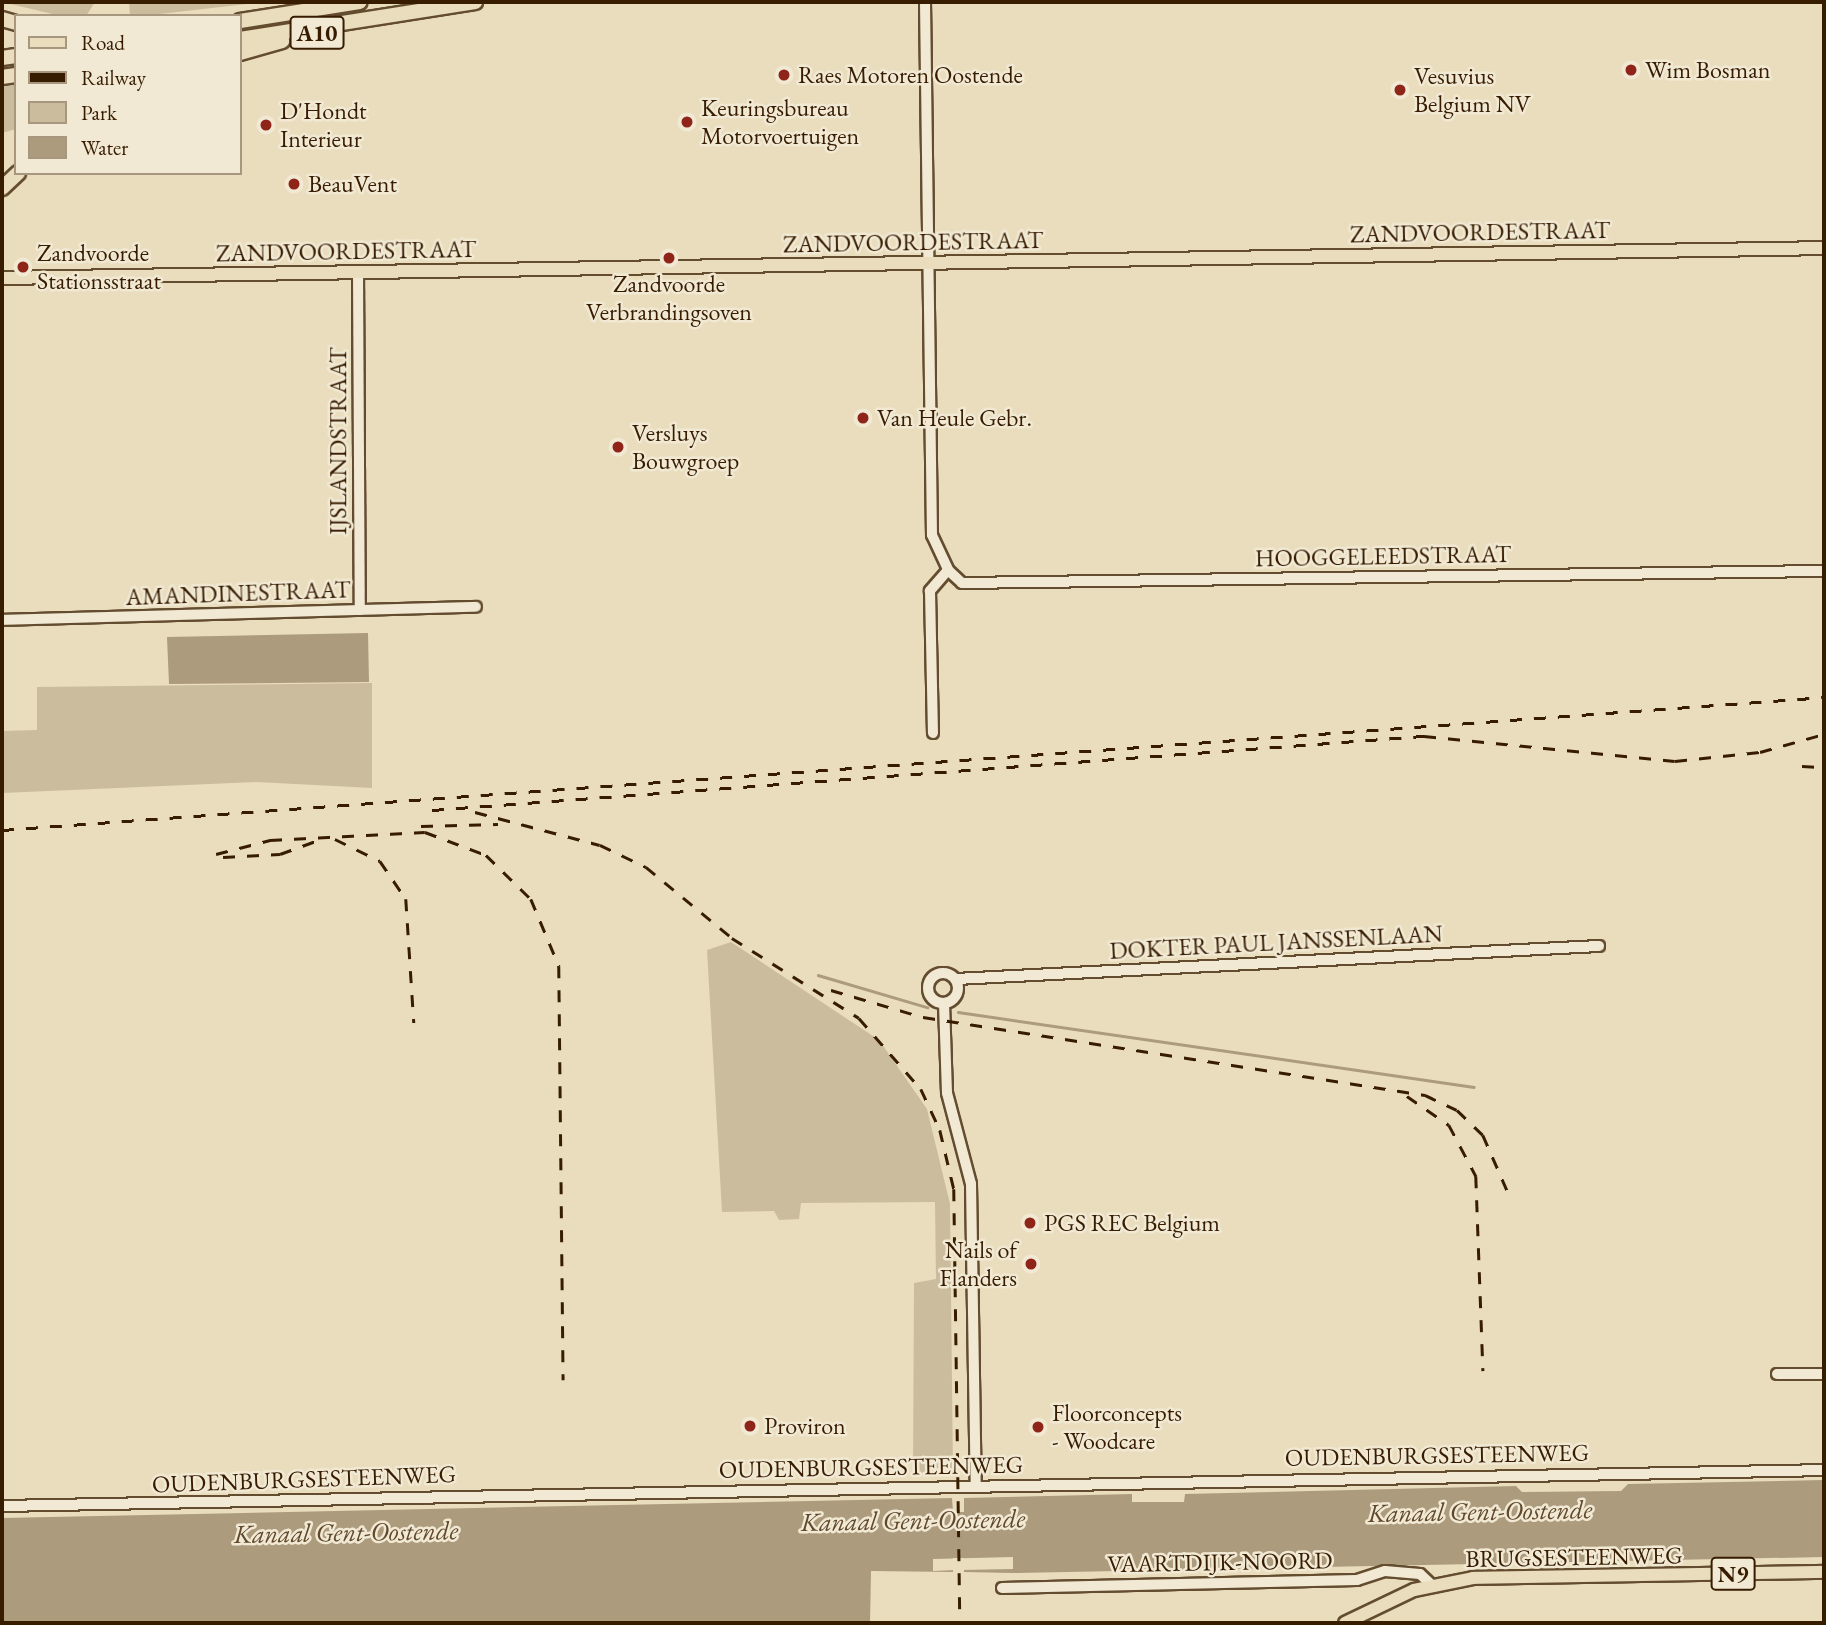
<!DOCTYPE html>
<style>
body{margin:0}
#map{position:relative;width:1826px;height:1625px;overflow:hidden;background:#e9ddbd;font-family:"EB Garamond",serif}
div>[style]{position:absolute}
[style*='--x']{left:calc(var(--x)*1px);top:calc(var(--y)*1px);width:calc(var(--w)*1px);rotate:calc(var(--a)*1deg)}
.green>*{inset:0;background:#cbbc9d}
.water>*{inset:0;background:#ac9b7d}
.pier>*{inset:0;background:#e9ddbd}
.stream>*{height:2.5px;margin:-1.25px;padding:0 1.25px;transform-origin:1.25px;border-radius:1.25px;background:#ac9b7d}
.roads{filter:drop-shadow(2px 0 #644c2f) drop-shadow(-2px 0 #644c2f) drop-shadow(0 2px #644c2f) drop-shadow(0 -2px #644c2f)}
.minor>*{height:10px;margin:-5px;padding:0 5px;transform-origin:5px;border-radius:5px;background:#f1e9d4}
.minor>.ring{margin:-5px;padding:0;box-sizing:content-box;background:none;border:10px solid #f1e9d4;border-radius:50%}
.major>*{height:12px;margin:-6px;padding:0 6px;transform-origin:6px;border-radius:6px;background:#e9ddbd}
.highway>*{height:14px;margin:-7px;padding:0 7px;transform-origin:7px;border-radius:7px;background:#e9ddbd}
.rail>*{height:2.5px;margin-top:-1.25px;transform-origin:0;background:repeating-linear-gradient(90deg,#371c00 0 12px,transparent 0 24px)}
.dots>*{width:19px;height:19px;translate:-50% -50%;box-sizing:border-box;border:4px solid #f1e9d4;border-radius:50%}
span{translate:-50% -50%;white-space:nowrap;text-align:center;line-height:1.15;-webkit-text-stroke:5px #f1e9d4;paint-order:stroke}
.shield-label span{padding:2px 5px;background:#f1e9d4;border:2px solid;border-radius:5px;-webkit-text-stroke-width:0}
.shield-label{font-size:23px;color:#371c00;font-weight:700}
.poi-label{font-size:24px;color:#371c00}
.left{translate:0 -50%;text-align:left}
.right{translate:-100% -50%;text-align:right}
.street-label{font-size:24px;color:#371c00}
.water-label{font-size:26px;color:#60482c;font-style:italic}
.frame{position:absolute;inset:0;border:4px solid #371c00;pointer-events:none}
.legend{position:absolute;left:14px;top:14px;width:228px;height:161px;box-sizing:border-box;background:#f1e9d4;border:2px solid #a7977f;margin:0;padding:9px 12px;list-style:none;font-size:21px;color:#371c00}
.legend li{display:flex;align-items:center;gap:14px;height:35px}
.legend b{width:35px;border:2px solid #a7977f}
</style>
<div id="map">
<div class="green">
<div style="clip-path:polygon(2px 2px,95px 2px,86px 16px,61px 16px)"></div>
<div style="clip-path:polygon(129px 2px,265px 2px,142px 16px,130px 16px)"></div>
<div style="clip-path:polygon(16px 82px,16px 129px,2px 133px,2px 84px)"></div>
<div style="clip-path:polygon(372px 683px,372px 788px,257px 782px,2px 793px,2px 731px,37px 730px,37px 687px)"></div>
<div style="clip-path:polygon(731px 942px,879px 1040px,927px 1109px,950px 1204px,953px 1473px,913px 1474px,914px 1283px,936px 1279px,935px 1202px,801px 1203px,799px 1219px,779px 1220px,774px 1211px,722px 1212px,707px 950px)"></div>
</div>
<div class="water">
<div style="clip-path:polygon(368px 633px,369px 682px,169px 684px,167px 637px)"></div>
<div style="clip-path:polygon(1824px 1480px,1824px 1557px,1013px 1573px,964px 1572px,964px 1558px,953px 1558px,953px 1572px,871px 1571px,870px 1623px,2px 1623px,2px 1518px,952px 1498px,953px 1512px,964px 1512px,964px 1498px,1132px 1494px,1132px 1502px,1184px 1502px,1185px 1494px,1516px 1486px,1522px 1492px,1621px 1491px,1628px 1484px)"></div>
</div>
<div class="pier">
<div style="clip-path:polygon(1013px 1557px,1013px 1569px,961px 1570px,956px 1562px,956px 1570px,933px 1571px,933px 1559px)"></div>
</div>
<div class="stream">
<div style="--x:818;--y:975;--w:114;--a:16.4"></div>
<div style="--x:958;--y:1012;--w:521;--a:8.27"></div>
</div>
<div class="roads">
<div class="minor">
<div style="--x:925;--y:2;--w:533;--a:89.25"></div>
<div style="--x:932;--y:535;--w:38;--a:65"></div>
<div style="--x:948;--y:570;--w:28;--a:131"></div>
<div style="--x:930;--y:591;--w:142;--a:88.8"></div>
<div style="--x:358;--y:271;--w:339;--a:89.7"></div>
<div style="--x:948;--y:570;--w:19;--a:43"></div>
<div style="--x:962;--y:583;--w:862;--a:-0.8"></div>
<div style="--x:2;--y:620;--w:474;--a:-1.6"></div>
<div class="ring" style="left:928px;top:973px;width:20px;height:20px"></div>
<div style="--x:956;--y:979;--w:644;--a:-2.94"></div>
<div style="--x:944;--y:1003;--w:90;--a:88.1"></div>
<div style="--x:947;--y:1093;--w:94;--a:75.2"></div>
<div style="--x:971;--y:1184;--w:302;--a:89.1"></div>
<div style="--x:1777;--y:1374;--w:47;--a:0"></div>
<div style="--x:2;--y:1506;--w:1822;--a:-1.13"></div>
<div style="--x:1002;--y:1588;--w:355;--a:-1.3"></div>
<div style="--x:1357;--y:1580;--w:29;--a:-18"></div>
<div style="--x:1385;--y:1571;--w:35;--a:5"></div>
<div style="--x:1420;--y:1574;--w:16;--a:43"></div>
</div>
<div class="major">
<div style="--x:2;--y:278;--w:1822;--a:-0.94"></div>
<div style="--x:1345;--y:1623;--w:76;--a:-25.6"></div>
<div style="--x:1414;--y:1590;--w:60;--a:-11.5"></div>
<div style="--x:1473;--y:1578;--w:351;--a:-1"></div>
</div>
<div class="highway">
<div style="--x:2;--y:19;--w:15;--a:16"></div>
<div style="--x:240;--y:21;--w:121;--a:-9"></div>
<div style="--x:240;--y:39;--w:238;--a:-8.9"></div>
<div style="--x:240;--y:53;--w:44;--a:-15.9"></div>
<div style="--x:2;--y:58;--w:14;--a:-8"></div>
<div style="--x:2;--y:77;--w:14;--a:-8"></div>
<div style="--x:2;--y:188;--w:22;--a:-43"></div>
</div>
</div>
<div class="rail">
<div style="--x:1802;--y:766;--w:22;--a:3"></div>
<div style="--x:432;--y:810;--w:995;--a:-4.27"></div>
<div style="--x:1424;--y:736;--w:252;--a:5.7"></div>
<div style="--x:1675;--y:761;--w:85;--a:-6"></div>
<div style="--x:1760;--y:752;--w:66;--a:-15.7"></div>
<div style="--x:475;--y:812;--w:129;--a:14.8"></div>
<div style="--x:600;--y:845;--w:51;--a:25.6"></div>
<div style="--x:646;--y:867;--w:112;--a:39.5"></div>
<div style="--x:732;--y:938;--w:150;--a:32.2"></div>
<div style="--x:859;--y:1018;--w:94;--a:48.9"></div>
<div style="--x:921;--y:1089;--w:45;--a:65.1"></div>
<div style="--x:940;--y:1130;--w:61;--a:76.7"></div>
<div style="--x:954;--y:1189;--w:434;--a:89.2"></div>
<div style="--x:421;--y:826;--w:77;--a:-1.5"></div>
<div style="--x:2;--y:830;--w:1827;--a:-4.17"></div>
<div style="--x:335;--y:839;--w:50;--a:26.1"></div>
<div style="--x:380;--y:861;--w:46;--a:55.6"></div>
<div style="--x:406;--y:899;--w:124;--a:86.3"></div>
<div style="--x:216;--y:854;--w:56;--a:-14.5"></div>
<div style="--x:270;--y:840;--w:155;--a:-3"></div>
<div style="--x:425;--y:832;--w:65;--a:20.7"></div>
<div style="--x:486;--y:855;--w:63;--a:44.4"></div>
<div style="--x:531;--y:899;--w:73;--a:67.3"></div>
<div style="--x:559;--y:966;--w:414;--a:89.4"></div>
<div style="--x:223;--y:857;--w:57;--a:-3"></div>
<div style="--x:280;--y:854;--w:38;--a:-20"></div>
<div style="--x:831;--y:990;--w:96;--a:16.4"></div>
<div style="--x:923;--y:1017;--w:508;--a:8.83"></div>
<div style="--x:1425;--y:1095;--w:35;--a:25"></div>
<div style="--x:1457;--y:1110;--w:36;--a:44"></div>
<div style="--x:1483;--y:1135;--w:60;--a:66.4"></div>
<div style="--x:1407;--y:1096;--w:51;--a:34.6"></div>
<div style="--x:1449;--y:1125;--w:58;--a:62.1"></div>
<div style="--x:1476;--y:1176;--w:195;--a:87.9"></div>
</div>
<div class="dots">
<div style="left:1631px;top:70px;background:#8f2418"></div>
<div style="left:784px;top:75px;background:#8f2418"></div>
<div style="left:1400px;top:90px;background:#8f2418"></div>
<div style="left:687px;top:122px;background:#8f2418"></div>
<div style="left:266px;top:125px;background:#8f2418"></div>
<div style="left:294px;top:184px;background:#8f2418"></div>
<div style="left:669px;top:258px;background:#8f2418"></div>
<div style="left:23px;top:267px;background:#8f2418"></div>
<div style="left:863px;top:418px;background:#8f2418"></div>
<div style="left:618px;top:447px;background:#8f2418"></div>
<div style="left:1030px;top:1223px;background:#8f2418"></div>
<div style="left:1031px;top:1264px;background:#8f2418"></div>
<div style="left:750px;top:1426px;background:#8f2418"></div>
<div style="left:1038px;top:1427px;background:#8f2418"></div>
</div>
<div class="shield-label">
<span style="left:317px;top:33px">A10</span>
<span style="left:1733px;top:1574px">N9</span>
</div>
<div class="poi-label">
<span class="left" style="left:1645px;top:70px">Wim Bosman</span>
<span class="left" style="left:798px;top:75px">Raes Motoren Oostende</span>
<span class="left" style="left:1414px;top:90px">Vesuvius<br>Belgium NV</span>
<span class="left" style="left:701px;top:122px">Keuringsbureau<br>Motorvoertuigen</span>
<span class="left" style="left:280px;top:125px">D'Hondt<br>Interieur</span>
<span class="left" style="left:308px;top:184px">BeauVent</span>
<span class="left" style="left:37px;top:267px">Zandvoorde<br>Stationsstraat</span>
<span style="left:669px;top:298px">Zandvoorde<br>Verbrandingsoven</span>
<span class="left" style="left:877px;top:418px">Van Heule Gebr.</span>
<span class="left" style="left:632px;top:447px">Versluys<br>Bouwgroep</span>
<span class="left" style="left:1044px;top:1223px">PGS REC Belgium</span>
<span class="right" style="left:1017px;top:1264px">Nails of<br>Flanders</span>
<span class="left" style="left:1052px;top:1427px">Floorconcepts<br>- Woodcare</span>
<span class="left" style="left:764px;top:1426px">Proviron</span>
</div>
<div class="street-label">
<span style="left:1480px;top:232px;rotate:-1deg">ZANDVOORDESTRAAT</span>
<span style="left:913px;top:242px;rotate:-1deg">ZANDVOORDESTRAAT</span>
<span style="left:346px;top:251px;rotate:-1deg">ZANDVOORDESTRAAT</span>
<span style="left:338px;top:441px;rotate:-90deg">IJSLANDSTRAAT</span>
<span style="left:1383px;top:556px;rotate:-1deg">HOOGGELEEDSTRAAT</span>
<span style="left:238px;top:593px;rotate:-2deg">AMANDINESTRAAT</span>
<span style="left:1276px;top:942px;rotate:-3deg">DOKTER PAUL JANSSENLAAN</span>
<span style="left:1437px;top:1455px;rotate:-1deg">OUDENBURGSESTEENWEG</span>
<span style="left:871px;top:1467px;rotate:-1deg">OUDENBURGSESTEENWEG</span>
<span style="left:304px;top:1479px;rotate:-2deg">OUDENBURGSESTEENWEG</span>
<span style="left:1574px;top:1557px;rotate:-1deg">BRUGSESTEENWEG</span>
<span style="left:1220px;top:1562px;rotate:-1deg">VAARTDIJK-NOORD</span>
</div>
<div class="water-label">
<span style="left:1480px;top:1512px;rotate:-1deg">Kanaal Gent-Oostende</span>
<span style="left:913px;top:1521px;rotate:-1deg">Kanaal Gent-Oostende</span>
<span style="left:346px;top:1533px;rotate:-1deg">Kanaal Gent-Oostende</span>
</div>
<div class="frame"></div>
<ul class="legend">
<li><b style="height:9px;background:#e9ddbd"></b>Road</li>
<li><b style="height:9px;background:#371c00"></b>Railway</li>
<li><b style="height:19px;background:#cbbc9d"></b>Park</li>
<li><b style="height:19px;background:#ac9b7d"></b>Water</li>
</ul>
</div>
